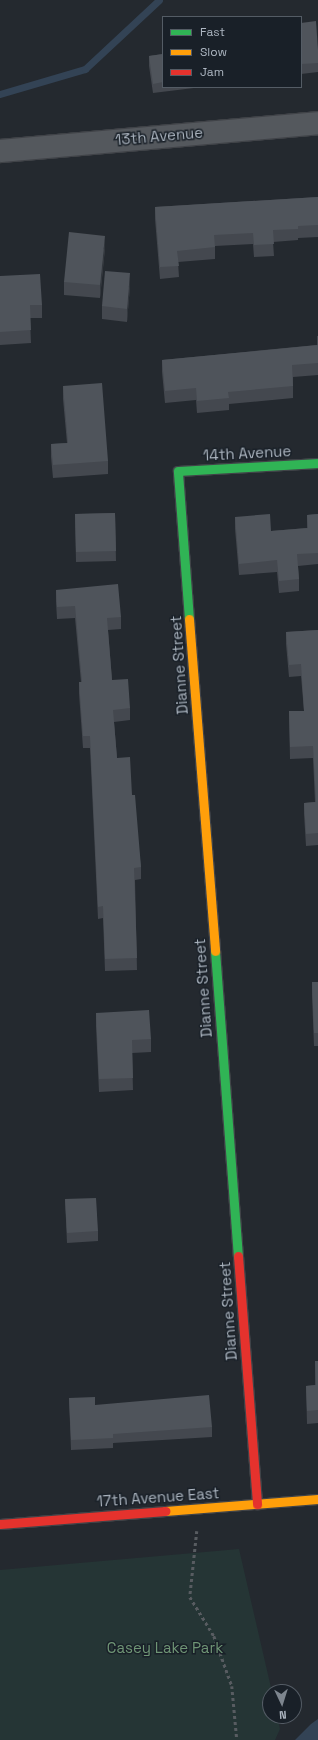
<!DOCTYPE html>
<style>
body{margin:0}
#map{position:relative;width:318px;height:1740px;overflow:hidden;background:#24292f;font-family:"Space Grotesk",sans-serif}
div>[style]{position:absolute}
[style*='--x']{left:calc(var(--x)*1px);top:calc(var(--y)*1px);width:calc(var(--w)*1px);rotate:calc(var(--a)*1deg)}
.green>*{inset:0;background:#253535}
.water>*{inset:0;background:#334355}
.stream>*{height:7px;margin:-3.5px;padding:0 3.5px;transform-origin:3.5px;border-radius:3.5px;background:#334355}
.path>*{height:2.5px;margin-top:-1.25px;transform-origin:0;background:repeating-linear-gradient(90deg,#585c61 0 3px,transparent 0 6px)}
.roads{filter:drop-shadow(1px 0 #404348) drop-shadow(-1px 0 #404348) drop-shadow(0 1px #404348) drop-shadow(0 -1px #404348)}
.street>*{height:22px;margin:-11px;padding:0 11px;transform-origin:11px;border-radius:11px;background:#54585d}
.fast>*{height:9px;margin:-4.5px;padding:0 4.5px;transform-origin:4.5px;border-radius:4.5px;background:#30b455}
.slow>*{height:9px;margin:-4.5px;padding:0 4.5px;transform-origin:4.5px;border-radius:4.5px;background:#ff9f0a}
.jam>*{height:9px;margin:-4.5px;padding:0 4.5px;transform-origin:4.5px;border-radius:4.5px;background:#e5322d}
.wall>*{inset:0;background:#44484f}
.shaded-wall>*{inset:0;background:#32373d}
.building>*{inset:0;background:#4f545b}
span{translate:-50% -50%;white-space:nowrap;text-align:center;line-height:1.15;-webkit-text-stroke:3px #192028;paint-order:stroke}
.street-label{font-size:15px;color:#adb6c1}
.park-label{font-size:15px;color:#6f9575}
.legend{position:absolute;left:162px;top:16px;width:140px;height:72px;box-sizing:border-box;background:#192028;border:1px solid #545c65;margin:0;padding:5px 7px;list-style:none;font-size:12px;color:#adb6c1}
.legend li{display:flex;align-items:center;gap:8px;height:20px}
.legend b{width:20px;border:1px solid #545c65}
.north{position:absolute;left:262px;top:1684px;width:40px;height:40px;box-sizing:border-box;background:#192028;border:1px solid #545c65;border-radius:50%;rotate:176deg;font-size:11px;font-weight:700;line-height:16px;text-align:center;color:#adb6c1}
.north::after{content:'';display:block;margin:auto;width:14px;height:18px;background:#7d858e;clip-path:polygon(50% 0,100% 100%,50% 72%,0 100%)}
</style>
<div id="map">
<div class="green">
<div style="clip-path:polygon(239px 1549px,272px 1692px,270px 1716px,277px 1716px,280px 1729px,275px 1740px,0 1740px,0 1570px)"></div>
</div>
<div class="water">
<div style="clip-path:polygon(318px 1719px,318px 1740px,295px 1740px,311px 1724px)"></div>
</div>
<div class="stream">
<div style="--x:0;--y:94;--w:89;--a:-16.4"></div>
<div style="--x:85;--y:69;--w:101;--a:-43"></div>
</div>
<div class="path">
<div style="--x:197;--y:1531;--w:66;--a:96.1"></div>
<div style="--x:190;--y:1597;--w:46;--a:58.4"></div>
<div style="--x:214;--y:1636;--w:53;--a:70.2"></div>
<div style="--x:232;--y:1686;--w:54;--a:84.7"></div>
</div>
<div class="roads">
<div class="street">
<div style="--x:0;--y:151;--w:319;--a:-5"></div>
</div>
<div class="fast">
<div style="--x:189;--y:619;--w:148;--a:-94.3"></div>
<div style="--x:178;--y:471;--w:140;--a:-3.3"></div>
<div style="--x:215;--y:951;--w:306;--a:85.7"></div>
</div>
<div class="slow">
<div style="--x:189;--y:619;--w:333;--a:85.5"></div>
<div style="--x:165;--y:1511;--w:153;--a:-4.5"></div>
</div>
<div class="jam">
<div style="--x:238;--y:1256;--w:249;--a:85.6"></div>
<div style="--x:0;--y:1524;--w:166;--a:-4.5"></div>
</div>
</div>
<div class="wall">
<div style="clip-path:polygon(301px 23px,318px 50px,318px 72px,301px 74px)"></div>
<div style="clip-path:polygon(163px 54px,163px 87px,202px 87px,153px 93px,149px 66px,149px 56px)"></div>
<div style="clip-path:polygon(318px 197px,318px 237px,298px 238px,298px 240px,273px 242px,274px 256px,254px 257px,253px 244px,215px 246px,215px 259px,178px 262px,179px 277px,160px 279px,155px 219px,155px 207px)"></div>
<div style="clip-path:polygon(105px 248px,100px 298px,64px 295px,64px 282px)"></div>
<div style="clip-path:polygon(0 276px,42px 305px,42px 318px,30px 318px,31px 343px,0 345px)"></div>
<div style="clip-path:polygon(130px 286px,127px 322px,102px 319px,102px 306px)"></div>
<div style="clip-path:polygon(317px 336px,318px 336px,318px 375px,293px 377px,293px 398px,229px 404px,229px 410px,197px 413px,196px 400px,165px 403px,162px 372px,162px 360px,317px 345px)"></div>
<div style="clip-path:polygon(63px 386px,108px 461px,108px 474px,53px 478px,51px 457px,51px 444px,67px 443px,63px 399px)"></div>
<div style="clip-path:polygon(115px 513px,116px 561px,76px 562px,75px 514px)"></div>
<div style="clip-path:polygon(318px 514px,318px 564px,298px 566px,299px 579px,299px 591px,279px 593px,277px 572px,239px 575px,235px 529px,235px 517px,271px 531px,307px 528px,307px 515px)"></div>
<div style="clip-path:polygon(56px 590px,121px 617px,121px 629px,108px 630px,112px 680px,130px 708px,130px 720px,114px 722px,117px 758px,132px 795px,141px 867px,141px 879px,135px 880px,137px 970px,105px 971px,103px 918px,98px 919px,90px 748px,83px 748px,79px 694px,79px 682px,81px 682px,75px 618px,57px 619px,56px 602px)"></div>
<div style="clip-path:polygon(318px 630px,318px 845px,306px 846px,304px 814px,304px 803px,315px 802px,313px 758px,290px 759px,289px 711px,304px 711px,301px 676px,289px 677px,286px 644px,286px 632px)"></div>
<div style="clip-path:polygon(312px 982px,318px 982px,318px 1046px,314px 1046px,312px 995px)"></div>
<div style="clip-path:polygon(96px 1013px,151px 1039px,151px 1052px,132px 1053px,133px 1090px,99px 1092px,96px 1026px)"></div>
<div style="clip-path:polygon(65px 1199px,98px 1231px,98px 1241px,67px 1243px)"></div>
<div style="clip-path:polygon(315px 1361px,318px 1361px,318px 1423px,307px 1424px,306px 1386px,315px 1385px)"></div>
<div style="clip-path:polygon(69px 1398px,95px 1405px,212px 1427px,212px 1437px,113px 1443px,113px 1448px,71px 1450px)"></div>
</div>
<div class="shaded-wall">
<div style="clip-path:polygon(105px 236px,105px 248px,100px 298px,100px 285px)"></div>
<div style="clip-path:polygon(130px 273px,130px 286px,127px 322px,127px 309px)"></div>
</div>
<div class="building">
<div style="clip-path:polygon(316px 21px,318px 50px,318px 63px,301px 64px,301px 23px)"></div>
<div style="clip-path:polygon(163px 54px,163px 82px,153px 84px,149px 56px)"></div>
<div style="clip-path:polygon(318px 197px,318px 225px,298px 226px,298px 229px,273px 230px,274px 244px,254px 245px,253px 233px,214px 235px,215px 247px,177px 251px,179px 266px,160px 267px,155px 207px)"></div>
<div style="clip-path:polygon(69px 232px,105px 236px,100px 285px,64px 282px)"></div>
<div style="clip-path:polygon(105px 271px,130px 273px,127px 309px,102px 306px)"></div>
<div style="clip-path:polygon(40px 274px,42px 305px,30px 305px,31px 330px,0 332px,0 276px)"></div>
<div style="clip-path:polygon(318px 345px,318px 363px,292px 365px,293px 386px,228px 392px,229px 398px,197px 401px,196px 388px,165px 391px,162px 360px)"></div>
<div style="clip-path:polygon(102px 383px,108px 461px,53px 465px,51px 444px,68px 443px,63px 386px)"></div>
<div style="clip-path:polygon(115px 513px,116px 551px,76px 552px,75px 514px)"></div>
<div style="clip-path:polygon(270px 514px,271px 531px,308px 528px,307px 515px,318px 514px,318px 553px,297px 554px,299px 579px,279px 581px,277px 560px,239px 564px,235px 517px)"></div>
<div style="clip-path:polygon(118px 584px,121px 617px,107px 618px,112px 680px,128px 679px,130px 708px,113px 710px,117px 758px,130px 757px,132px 795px,135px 795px,141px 867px,134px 868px,137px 958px,105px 959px,103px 906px,98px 907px,90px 736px,83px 736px,79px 682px,82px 682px,75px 606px,57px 607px,56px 590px)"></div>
<div style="clip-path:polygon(318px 630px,318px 833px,306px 834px,304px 803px,316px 802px,313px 746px,290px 747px,289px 711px,304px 711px,301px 664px,289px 665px,286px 632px)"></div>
<div style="clip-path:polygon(312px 982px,318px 982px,318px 1033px,314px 1033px)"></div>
<div style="clip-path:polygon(149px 1010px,151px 1039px,132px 1040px,133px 1078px,99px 1079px,96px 1013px)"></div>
<div style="clip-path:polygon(96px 1198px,98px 1231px,67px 1233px,65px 1199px)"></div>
<div style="clip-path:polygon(315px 1361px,318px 1361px,318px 1410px,307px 1411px,306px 1386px,316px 1385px)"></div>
<div style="clip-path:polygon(209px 1395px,212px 1427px,113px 1434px,113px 1438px,71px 1440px,69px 1398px,95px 1397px,95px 1405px)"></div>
</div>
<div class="street-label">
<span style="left:159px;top:136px;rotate:-5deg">13th Avenue</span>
<span style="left:247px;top:453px;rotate:-3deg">14th Avenue</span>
<span style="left:179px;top:665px;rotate:-94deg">Dianne Street</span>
<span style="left:203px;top:988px;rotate:-94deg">Dianne Street</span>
<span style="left:228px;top:1311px;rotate:-94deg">Dianne Street</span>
<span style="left:158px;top:1497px;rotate:-4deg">17th Avenue East</span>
</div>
<div class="park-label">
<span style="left:165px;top:1648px">Casey Lake Park</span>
</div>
<ul class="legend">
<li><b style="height:5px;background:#30b455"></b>Fast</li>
<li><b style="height:5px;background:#ff9f0a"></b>Slow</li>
<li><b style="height:5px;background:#e5322d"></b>Jam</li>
</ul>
<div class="north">N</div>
</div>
